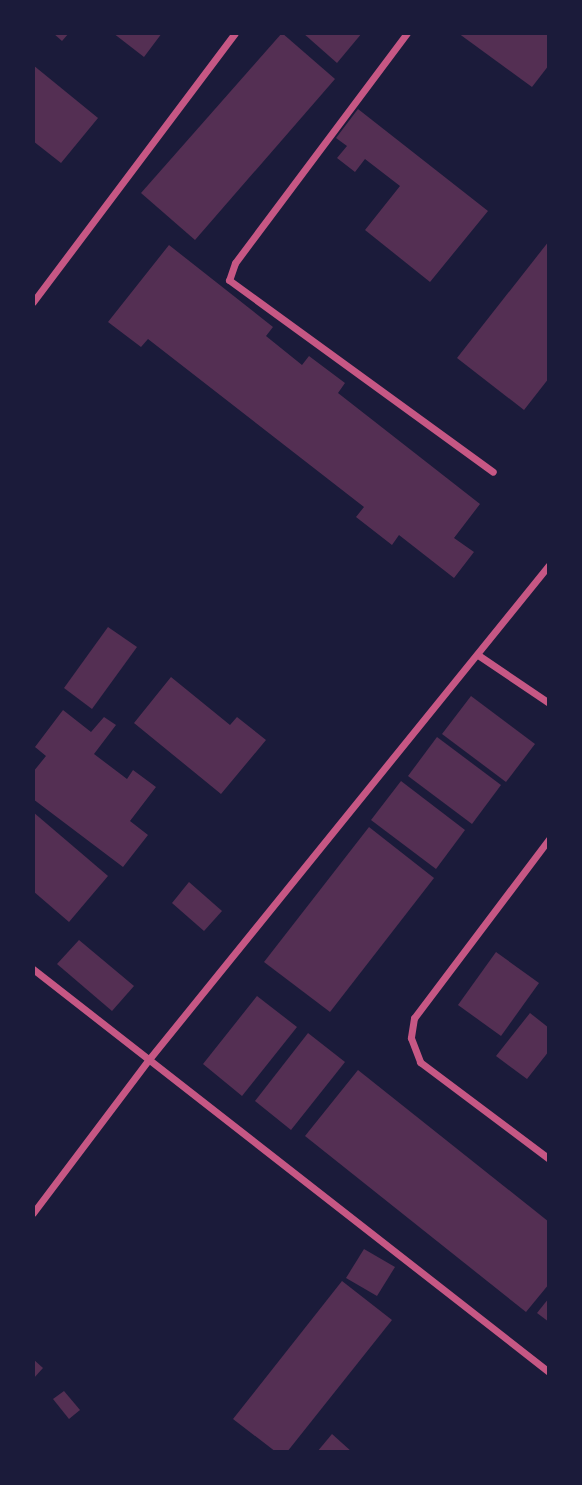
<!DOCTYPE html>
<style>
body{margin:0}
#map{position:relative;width:582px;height:1485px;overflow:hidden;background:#1b1b3a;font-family:Ubuntu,sans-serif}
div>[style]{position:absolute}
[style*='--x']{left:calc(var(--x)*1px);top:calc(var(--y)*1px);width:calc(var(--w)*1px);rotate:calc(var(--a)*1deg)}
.building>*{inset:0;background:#542f53}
.minor>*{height:7px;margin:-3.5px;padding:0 3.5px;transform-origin:3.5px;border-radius:3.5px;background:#c65784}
span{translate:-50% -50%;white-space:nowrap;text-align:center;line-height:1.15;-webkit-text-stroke:6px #1b1b3a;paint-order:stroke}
.frame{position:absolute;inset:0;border:35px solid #1b1b3a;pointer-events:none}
</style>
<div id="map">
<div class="building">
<div style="clip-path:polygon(53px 33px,69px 33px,62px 41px)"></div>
<div style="clip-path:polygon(113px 33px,162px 33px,144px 57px)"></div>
<div style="clip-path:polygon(282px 33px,335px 79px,195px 240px,141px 193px)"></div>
<div style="clip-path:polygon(303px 33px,362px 33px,337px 63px)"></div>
<div style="clip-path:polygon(458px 33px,549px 33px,549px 65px,532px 87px)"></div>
<div style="clip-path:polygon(33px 65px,98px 118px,61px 163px,33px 141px)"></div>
<div style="clip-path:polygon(358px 109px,488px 211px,430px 282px,365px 230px,400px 186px,365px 159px,355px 172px,337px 158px,347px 146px,336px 138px)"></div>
<div style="clip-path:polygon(549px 241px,549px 378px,524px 410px,457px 358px)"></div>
<div style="clip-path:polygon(169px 245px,273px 327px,266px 336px,302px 365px,309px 356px,345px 383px,338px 393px,480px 504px,454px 538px,474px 552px,454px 578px,399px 535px,392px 545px,356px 517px,364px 507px,148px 339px,141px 347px,108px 322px)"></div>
<div style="clip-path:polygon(108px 627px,137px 647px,92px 709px,64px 688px)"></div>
<div style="clip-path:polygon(171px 677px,230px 725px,237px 717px,266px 740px,221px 794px,134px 723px)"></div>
<div style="clip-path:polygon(471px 696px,535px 744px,506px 782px,442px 734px)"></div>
<div style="clip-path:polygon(63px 710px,91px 732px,104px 717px,116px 725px,94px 754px,127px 779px,133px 770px,156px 787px,130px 821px,148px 835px,123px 867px,33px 799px,33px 772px,46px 756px,35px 747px)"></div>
<div style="clip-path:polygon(437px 737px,501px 785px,472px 824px,408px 776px)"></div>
<div style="clip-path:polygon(401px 781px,465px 830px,436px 869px,371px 820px)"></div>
<div style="clip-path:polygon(33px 812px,108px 876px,69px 922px,33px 891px)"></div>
<div style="clip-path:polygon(369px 827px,434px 878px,330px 1012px,264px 962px)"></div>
<div style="clip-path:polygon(189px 882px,222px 911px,204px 931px,172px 903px)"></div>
<div style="clip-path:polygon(79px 940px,134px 986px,112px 1011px,57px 964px)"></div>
<div style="clip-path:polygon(496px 952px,539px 983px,501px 1036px,458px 1005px)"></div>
<div style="clip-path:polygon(257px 996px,297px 1027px,242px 1096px,203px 1064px)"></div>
<div style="clip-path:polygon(530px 1013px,549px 1028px,549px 1051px,527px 1079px,496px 1056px)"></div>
<div style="clip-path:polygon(308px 1033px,345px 1062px,291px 1130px,255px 1101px)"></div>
<div style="clip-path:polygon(358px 1070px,549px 1222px,549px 1284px,526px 1312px,305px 1136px)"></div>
<div style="clip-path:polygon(364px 1249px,395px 1267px,377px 1296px,346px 1278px)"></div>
<div style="clip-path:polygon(342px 1281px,392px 1320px,287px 1452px,276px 1452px,233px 1419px)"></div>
<div style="clip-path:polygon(549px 1298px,549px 1322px,537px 1313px)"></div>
<div style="clip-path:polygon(33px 1359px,43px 1368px,33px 1379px)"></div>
<div style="clip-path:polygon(64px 1391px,80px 1410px,69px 1419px,53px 1399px)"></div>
<div style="clip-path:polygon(332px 1434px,352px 1452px,317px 1452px)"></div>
</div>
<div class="minor">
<div style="--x:407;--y:33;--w:287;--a:126.8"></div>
<div style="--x:235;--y:263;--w:18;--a:109"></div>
<div style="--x:229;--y:280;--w:326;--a:36"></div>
<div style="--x:33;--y:302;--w:336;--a:-53.1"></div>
<div style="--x:478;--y:655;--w:86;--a:34.1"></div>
<div style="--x:549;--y:839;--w:224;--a:127"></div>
<div style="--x:414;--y:1018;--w:20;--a:99"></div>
<div style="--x:411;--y:1038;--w:26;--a:69"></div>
<div style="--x:420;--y:1062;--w:161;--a:36.9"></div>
<div style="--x:33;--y:969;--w:655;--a:37.99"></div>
<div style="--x:33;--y:1213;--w:194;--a:-53"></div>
<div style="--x:150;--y:1058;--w:634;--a:-51.02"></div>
</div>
<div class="frame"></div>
</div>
